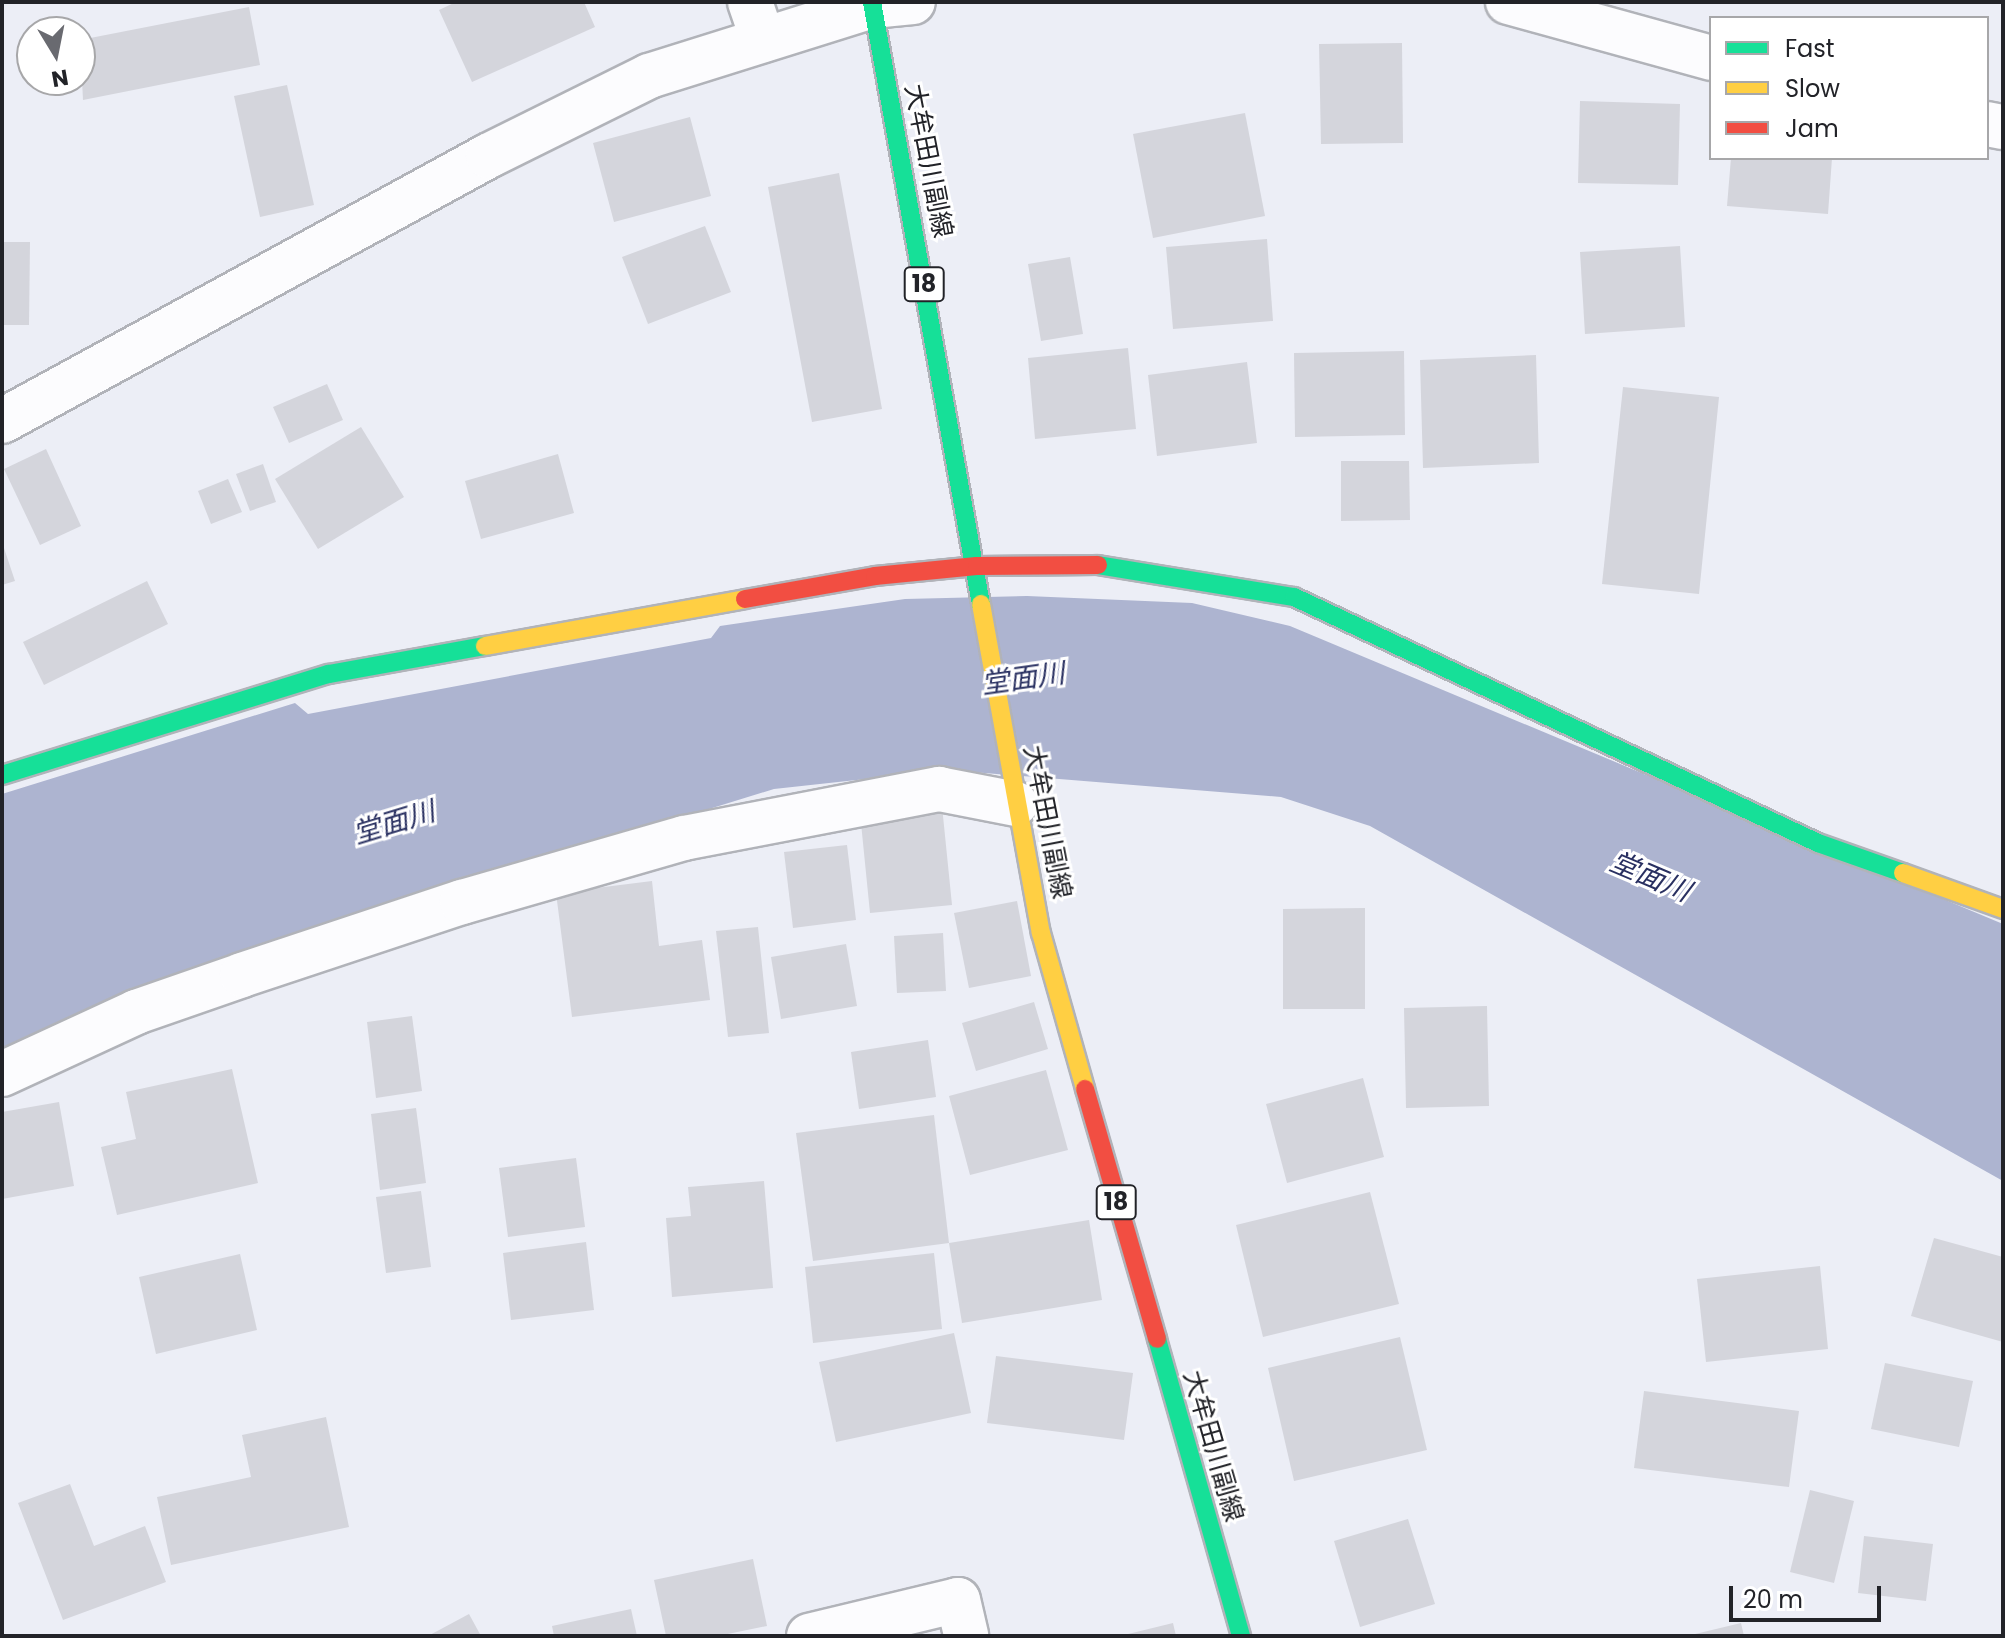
<!DOCTYPE html>
<meta charset="utf-8">
<style>
body{margin:0}
#map{position:relative;width:2005px;height:1638px;overflow:hidden;background:#eceef6;font-family:Poppins,"Noto Sans JP",sans-serif}
div>[style]{position:absolute}
[style*='--x']{left:calc(var(--x)*1px);top:calc(var(--y)*1px);width:calc(var(--w)*1px);rotate:calc(var(--a)*1deg)}
.water>*{inset:0;background:#adb4d0}
.building>*{inset:0;background:#d4d5dc}
.roads{filter:drop-shadow(2px 0 #b1b3b9) drop-shadow(-2px 0 #b1b3b9) drop-shadow(0 2px #b1b3b9) drop-shadow(0 -2px #b1b3b9)}
.street>*{height:44px;margin:-22px;padding:0 22px;transform-origin:22px;border-radius:22px;background:#fcfcfe}
.fast>*{height:18px;margin:-9px;padding:0 9px;transform-origin:9px;border-radius:9px;background:#16e098}
.slow>*{height:18px;margin:-9px;padding:0 9px;transform-origin:9px;border-radius:9px;background:#ffcf43}
.jam>*{height:18px;margin:-9px;padding:0 9px;transform-origin:9px;border-radius:9px;background:#f24e42}
span{translate:-50% -50%;white-space:nowrap;text-align:center;line-height:1.15;-webkit-text-stroke:6px #fff;paint-order:stroke}
.shield-label span{padding:2px 6px;background:#fff;border:2px solid;border-radius:6px;-webkit-text-stroke-width:0}
.shield-label{font-size:24px;color:#222328;font-weight:700}
.street-label{font-size:26px;color:#222328}
.water-label{font-size:28px;color:#293061;font-style:italic}
.frame{position:absolute;inset:0;border:4px solid #222328;pointer-events:none}
.legend{position:absolute;left:1709px;top:16px;width:280px;height:144px;box-sizing:border-box;background:#fff;border:2px solid #a7a7a9;margin:0;padding:10px 14px;list-style:none;font-size:24px;color:#222328}
.legend li{display:flex;align-items:center;gap:16px;height:40px}
.legend b{width:40px;border:2px solid #a7a7a9}
.north{position:absolute;left:16px;top:16px;width:80px;height:80px;box-sizing:border-box;background:#fff;border:2px solid #a7a7a9;border-radius:50%;rotate:170deg;font-size:22px;font-weight:700;line-height:32px;text-align:center;color:#222328}
.north::after{content:'';display:block;margin:auto;width:28px;height:36px;background:#696a70;clip-path:polygon(50% 0,100% 100%,50% 72%,0 100%)}
.scale{position:absolute;left:1729px;top:1586px;width:152px;height:36px;box-sizing:border-box;border:4px solid #222328;border-top:0;padding-left:10px;font-size:24px;line-height:28px;white-space:nowrap;color:#222328;-webkit-text-stroke:6px #fff;paint-order:stroke}
</style>
<div id="map">
<div class="water">
<div style="clip-path:polygon(1027px 596px,1192px 603px,1290px 626px,2003px 924px,2003px 1181px,1370px 826px,1281px 797px,948px 770px,774px 789px,454px 888px,2px 1055px,2px 794px,295px 703px,308px 714px,711px 638px,720px 626px,905px 599px)"></div>
</div>
<div class="building">
<div style="clip-path:polygon(456px 2px,584px 2px,595px 27px,472px 82px,439px 10px)"></div>
<div style="clip-path:polygon(249px 7px,260px 65px,83px 100px,80px 40px)"></div>
<div style="clip-path:polygon(1402px 43px,1403px 143px,1321px 144px,1319px 44px)"></div>
<div style="clip-path:polygon(287px 85px,314px 205px,260px 217px,234px 96px)"></div>
<div style="clip-path:polygon(1580px 101px,1680px 104px,1678px 185px,1578px 183px)"></div>
<div style="clip-path:polygon(1245px 113px,1265px 216px,1153px 238px,1133px 134px)"></div>
<div style="clip-path:polygon(690px 117px,711px 196px,614px 222px,593px 143px)"></div>
<div style="clip-path:polygon(1731px 158px,1832px 158px,1828px 214px,1727px 206px)"></div>
<div style="clip-path:polygon(839px 173px,882px 409px,812px 422px,768px 187px)"></div>
<div style="clip-path:polygon(705px 226px,731px 292px,648px 324px,622px 257px)"></div>
<div style="clip-path:polygon(1267px 239px,1273px 321px,1173px 329px,1166px 247px)"></div>
<div style="clip-path:polygon(2px 242px,30px 242px,29px 325px,2px 325px)"></div>
<div style="clip-path:polygon(1680px 246px,1685px 327px,1585px 334px,1580px 252px)"></div>
<div style="clip-path:polygon(1070px 257px,1083px 334px,1041px 341px,1028px 264px)"></div>
<div style="clip-path:polygon(1128px 348px,1136px 429px,1035px 439px,1028px 358px)"></div>
<div style="clip-path:polygon(1404px 351px,1405px 435px,1295px 437px,1294px 353px)"></div>
<div style="clip-path:polygon(1536px 355px,1539px 463px,1423px 468px,1420px 360px)"></div>
<div style="clip-path:polygon(1247px 362px,1257px 443px,1157px 456px,1148px 375px)"></div>
<div style="clip-path:polygon(327px 384px,343px 420px,289px 443px,273px 407px)"></div>
<div style="clip-path:polygon(1623px 387px,1719px 397px,1699px 594px,1602px 584px)"></div>
<div style="clip-path:polygon(361px 427px,404px 497px,318px 549px,275px 479px)"></div>
<div style="clip-path:polygon(46px 449px,81px 526px,40px 545px,4px 469px)"></div>
<div style="clip-path:polygon(558px 454px,574px 513px,481px 539px,465px 481px)"></div>
<div style="clip-path:polygon(1341px 461px,1409px 461px,1410px 520px,1341px 521px)"></div>
<div style="clip-path:polygon(263px 464px,276px 502px,250px 511px,236px 474px)"></div>
<div style="clip-path:polygon(228px 479px,242px 512px,211px 524px,198px 491px)"></div>
<div style="clip-path:polygon(2px 542px,15px 581px,2px 585px)"></div>
<div style="clip-path:polygon(147px 581px,168px 624px,44px 685px,23px 642px)"></div>
<div style="clip-path:polygon(942px 806px,952px 905px,870px 913px,860px 813px)"></div>
<div style="clip-path:polygon(847px 845px,856px 920px,793px 928px,784px 852px)"></div>
<div style="clip-path:polygon(652px 881px,659px 946px,702px 940px,710px 1000px,572px 1017px,556px 893px)"></div>
<div style="clip-path:polygon(1017px 901px,1031px 976px,969px 988px,954px 913px)"></div>
<div style="clip-path:polygon(1365px 908px,1365px 1009px,1283px 1009px,1283px 909px)"></div>
<div style="clip-path:polygon(758px 927px,769px 1033px,728px 1037px,716px 931px)"></div>
<div style="clip-path:polygon(943px 933px,946px 991px,897px 993px,894px 936px)"></div>
<div style="clip-path:polygon(846px 944px,857px 1006px,781px 1019px,771px 957px)"></div>
<div style="clip-path:polygon(1034px 1002px,1048px 1049px,976px 1071px,962px 1023px)"></div>
<div style="clip-path:polygon(1487px 1006px,1489px 1106px,1406px 1108px,1404px 1008px)"></div>
<div style="clip-path:polygon(412px 1016px,422px 1091px,376px 1098px,367px 1022px)"></div>
<div style="clip-path:polygon(928px 1040px,936px 1097px,859px 1109px,851px 1052px)"></div>
<div style="clip-path:polygon(232px 1069px,258px 1183px,117px 1215px,101px 1147px,136px 1139px,126px 1092px)"></div>
<div style="clip-path:polygon(1046px 1070px,1068px 1150px,970px 1175px,949px 1096px)"></div>
<div style="clip-path:polygon(1363px 1078px,1384px 1157px,1287px 1183px,1266px 1104px)"></div>
<div style="clip-path:polygon(59px 1102px,74px 1186px,2px 1199px,2px 1112px)"></div>
<div style="clip-path:polygon(416px 1108px,426px 1183px,380px 1190px,371px 1114px)"></div>
<div style="clip-path:polygon(934px 1115px,949px 1243px,813px 1261px,796px 1133px)"></div>
<div style="clip-path:polygon(576px 1158px,585px 1227px,508px 1237px,499px 1168px)"></div>
<div style="clip-path:polygon(764px 1181px,773px 1288px,672px 1297px,666px 1218px,691px 1216px,688px 1187px)"></div>
<div style="clip-path:polygon(421px 1191px,431px 1267px,386px 1273px,376px 1197px)"></div>
<div style="clip-path:polygon(1370px 1192px,1399px 1304px,1263px 1337px,1236px 1225px)"></div>
<div style="clip-path:polygon(1089px 1220px,1102px 1300px,962px 1323px,949px 1243px)"></div>
<div style="clip-path:polygon(1934px 1238px,2003px 1257px,2003px 1342px,1911px 1316px)"></div>
<div style="clip-path:polygon(586px 1242px,594px 1310px,511px 1320px,503px 1253px)"></div>
<div style="clip-path:polygon(934px 1253px,942px 1329px,813px 1343px,805px 1267px)"></div>
<div style="clip-path:polygon(240px 1254px,257px 1330px,156px 1354px,139px 1277px)"></div>
<div style="clip-path:polygon(1820px 1266px,1828px 1349px,1706px 1362px,1697px 1279px)"></div>
<div style="clip-path:polygon(954px 1333px,971px 1413px,836px 1442px,819px 1362px)"></div>
<div style="clip-path:polygon(1400px 1337px,1427px 1450px,1294px 1481px,1268px 1368px)"></div>
<div style="clip-path:polygon(996px 1356px,1133px 1373px,1124px 1440px,987px 1423px)"></div>
<div style="clip-path:polygon(1885px 1363px,1973px 1381px,1959px 1447px,1871px 1429px)"></div>
<div style="clip-path:polygon(1644px 1391px,1799px 1411px,1789px 1487px,1634px 1468px)"></div>
<div style="clip-path:polygon(326px 1417px,349px 1527px,171px 1565px,157px 1497px,251px 1477px,242px 1435px)"></div>
<div style="clip-path:polygon(70px 1484px,94px 1546px,145px 1526px,166px 1582px,63px 1620px,18px 1503px)"></div>
<div style="clip-path:polygon(1810px 1490px,1854px 1501px,1834px 1583px,1790px 1572px)"></div>
<div style="clip-path:polygon(1408px 1519px,1435px 1604px,1360px 1627px,1334px 1541px)"></div>
<div style="clip-path:polygon(1864px 1536px,1933px 1544px,1926px 1601px,1858px 1593px)"></div>
<div style="clip-path:polygon(753px 1559px,767px 1626px,718px 1636px,666px 1636px,654px 1580px)"></div>
<div style="clip-path:polygon(631px 1609px,637px 1636px,554px 1636px,552px 1626px)"></div>
<div style="clip-path:polygon(469px 1614px,481px 1636px,428px 1636px)"></div>
<div style="clip-path:polygon(1173px 1623px,1176px 1636px,1124px 1636px,1124px 1635px)"></div>
<div style="clip-path:polygon(1741px 1623px,1744px 1636px,1691px 1636px,1691px 1635px)"></div>
</div>
<div class="roads">
<div class="street">
<div style="--x:750;--y:2;--w:40;--a:71.1"></div>
<div style="--x:1508;--y:2;--w:211;--a:15.4"></div>
<div style="--x:1987;--y:124;--w:16;--a:11"></div>
<div style="--x:2;--y:421;--w:554;--a:-28.6"></div>
<div style="--x:488;--y:156;--w:180;--a:-26.4"></div>
<div style="--x:649;--y:76;--w:234;--a:-17.4"></div>
<div style="--x:872;--y:6;--w:41;--a:-5.6"></div>
<div style="--x:2;--y:1074;--w:148;--a:-24.8"></div>
<div style="--x:136;--y:1012;--w:112;--a:-19.2"></div>
<div style="--x:242;--y:975;--w:232;--a:-18.4"></div>
<div style="--x:462;--y:902;--w:231;--a:-16.1"></div>
<div style="--x:684;--y:838;--w:260;--a:-10.9"></div>
<div style="--x:939;--y:789;--w:78;--a:11"></div>
<div style="--x:809;--y:1636;--w:153;--a:-13.6"></div>
<div style="--x:958;--y:1600;--w:37;--a:77"></div>
</div>
<div class="fast">
<div style="--x:872;--y:2;--w:612;--a:79.74"></div>
<div style="--x:1098;--y:565;--w:199;--a:9.3"></div>
<div style="--x:1294;--y:597;--w:579;--a:25.15"></div>
<div style="--x:1818;--y:843;--w:90;--a:19.4"></div>
<div style="--x:2;--y:775;--w:342;--a:-17.2"></div>
<div style="--x:329;--y:674;--w:158;--a:-10.2"></div>
<div style="--x:1157;--y:1339;--w:309;--a:74.2"></div>
</div>
<div class="slow">
<div style="--x:981;--y:604;--w:334;--a:79.7"></div>
<div style="--x:1041;--y:933;--w:162;--a:74.2"></div>
<div style="--x:485;--y:646;--w:264;--a:-10.2"></div>
<div style="--x:1903;--y:873;--w:106;--a:19.8"></div>
</div>
<div class="jam">
<div style="--x:745;--y:599;--w:132;--a:-10"></div>
<div style="--x:875;--y:576;--w:102;--a:-5.6"></div>
<div style="--x:977;--y:566;--w:121;--a:-0.5"></div>
<div style="--x:1085;--y:1089;--w:260;--a:73.9"></div>
</div>
</div>
<div class="shield-label">
<span style="left:924px;top:284px">18</span>
<span style="left:1116px;top:1202px">18</span>
</div>
<div class="street-label">
<span style="left:928px;top:161px;rotate:79deg">大牟田川副線</span>
<span style="left:1047px;top:822px;rotate:79deg">大牟田川副線</span>
<span style="left:1213px;top:1446px;rotate:74deg">大牟田川副線</span>
</div>
<div class="water-label">
<span style="left:1023px;top:679px;rotate:-8deg">堂面川</span>
<span style="left:394px;top:823px;rotate:-17deg">堂面川</span>
<span style="left:1650px;top:877px;rotate:23deg">堂面川</span>
</div>
<div class="frame"></div>
<ul class="legend">
<li><b style="height:10px;background:#16e098"></b>Fast</li>
<li><b style="height:10px;background:#ffcf43"></b>Slow</li>
<li><b style="height:10px;background:#f24e42"></b>Jam</li>
</ul>
<div class="north">N</div>
<div class="scale">20 m</div>
</div>
